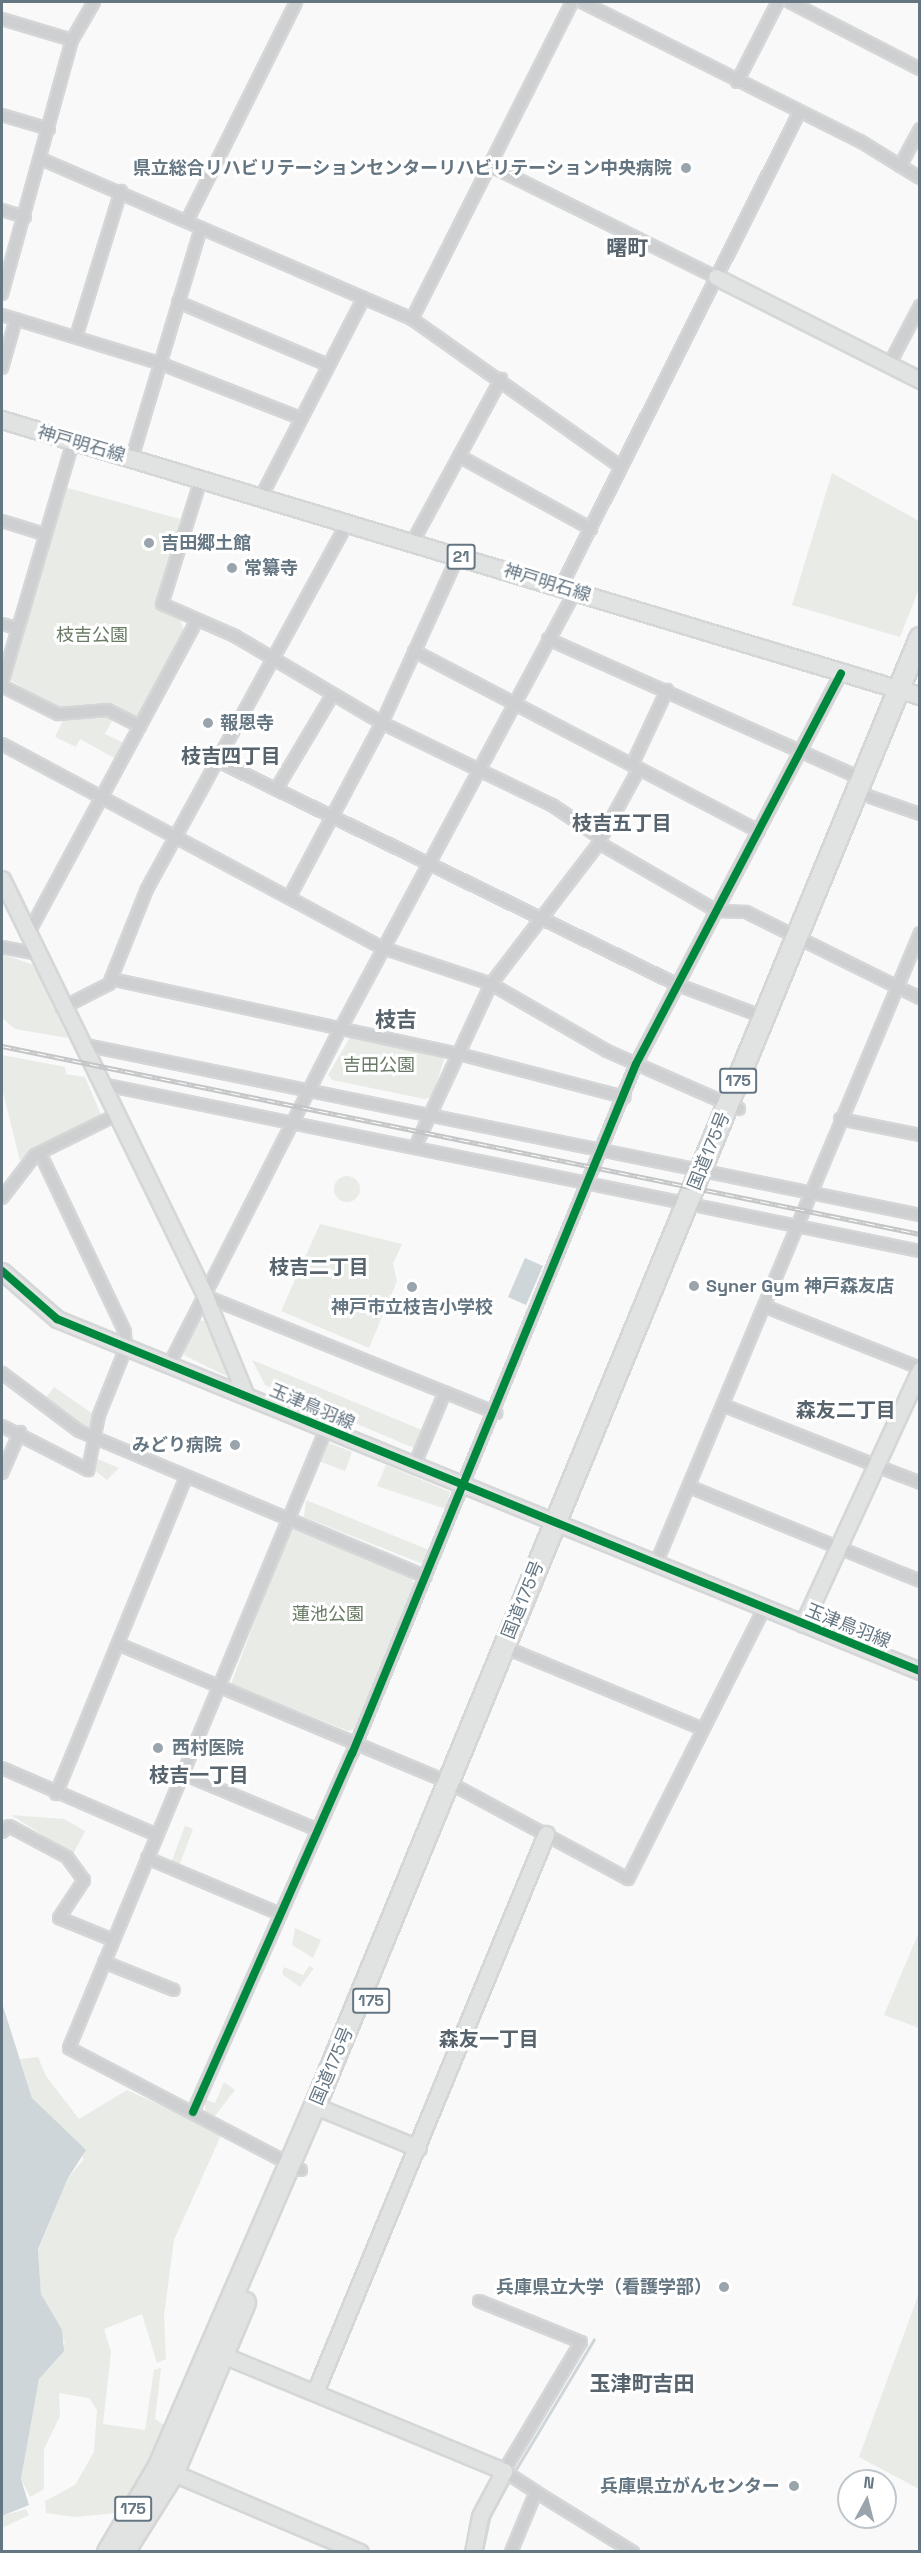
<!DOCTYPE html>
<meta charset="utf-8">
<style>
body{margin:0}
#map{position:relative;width:921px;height:2553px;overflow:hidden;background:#f9f9f9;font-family:"Space Grotesk","Noto Sans JP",sans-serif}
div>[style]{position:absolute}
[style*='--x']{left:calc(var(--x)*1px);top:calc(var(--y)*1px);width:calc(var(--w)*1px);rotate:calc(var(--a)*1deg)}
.green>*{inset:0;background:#e8ebe6}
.round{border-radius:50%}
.water>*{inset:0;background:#ced6d9}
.stream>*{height:3px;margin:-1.5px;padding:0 1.5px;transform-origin:1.5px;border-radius:1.5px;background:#ced6d9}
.roads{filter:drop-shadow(2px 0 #d5d6d7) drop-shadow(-2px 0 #d5d6d7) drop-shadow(0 2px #d5d6d7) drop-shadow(0 -2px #d5d6d7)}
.street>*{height:10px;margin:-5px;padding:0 5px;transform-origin:5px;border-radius:5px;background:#cecfd0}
.secondary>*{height:15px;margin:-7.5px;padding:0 7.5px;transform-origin:7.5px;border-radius:7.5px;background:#e1e2e2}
.primary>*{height:16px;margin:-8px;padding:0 8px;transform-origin:8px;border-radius:8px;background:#e1e2e2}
.highway>*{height:20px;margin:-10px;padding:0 10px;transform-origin:10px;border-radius:10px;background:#e1e2e2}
.rail>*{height:5px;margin-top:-2.5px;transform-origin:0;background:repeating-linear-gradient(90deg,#fff 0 9px,#c3c5c6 0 18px);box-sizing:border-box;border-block:2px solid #c3c5c6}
.cycleway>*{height:8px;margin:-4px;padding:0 4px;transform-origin:4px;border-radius:4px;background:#00873e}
.dots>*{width:16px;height:16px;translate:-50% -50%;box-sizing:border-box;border:3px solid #fff;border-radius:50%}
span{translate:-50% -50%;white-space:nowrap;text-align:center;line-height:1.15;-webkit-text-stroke:6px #fff;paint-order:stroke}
.shield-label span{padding:2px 4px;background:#fff;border:2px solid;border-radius:4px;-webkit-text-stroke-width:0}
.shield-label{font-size:16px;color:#657683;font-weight:700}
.poi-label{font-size:18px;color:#657683;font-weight:700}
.right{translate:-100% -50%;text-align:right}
.left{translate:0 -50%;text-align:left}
.street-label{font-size:18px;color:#657683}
.park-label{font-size:18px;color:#687a64}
.neighbourhood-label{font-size:20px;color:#57646e;font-weight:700}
.quarter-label{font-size:21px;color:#57646e;font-weight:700}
.frame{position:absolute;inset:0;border:3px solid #657683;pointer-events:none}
.north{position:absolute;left:837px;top:2469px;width:60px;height:60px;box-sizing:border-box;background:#fff;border:2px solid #c1c8cd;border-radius:50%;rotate:7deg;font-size:16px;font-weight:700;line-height:24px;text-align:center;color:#657683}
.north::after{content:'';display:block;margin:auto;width:21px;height:27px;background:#99a4ac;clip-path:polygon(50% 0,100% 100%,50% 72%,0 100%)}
</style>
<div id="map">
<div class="green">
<div style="clip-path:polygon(832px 473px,919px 521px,919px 589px,900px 637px,792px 605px)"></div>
<div style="clip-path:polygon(64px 487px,180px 519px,156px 607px,180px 620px,185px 633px,143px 711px,136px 718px,109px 702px,103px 711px,114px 717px,105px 734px,126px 744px,118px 760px,80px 739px,76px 747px,55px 737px,66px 714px,7px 678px)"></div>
<div style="clip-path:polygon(2px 954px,34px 965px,68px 1038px,15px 1029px,2px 1018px)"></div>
<div style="clip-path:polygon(352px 1034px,446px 1054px,432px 1096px,425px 1099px,332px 1080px,328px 1075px)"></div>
<div style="clip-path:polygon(2px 1055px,65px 1067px,66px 1074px,85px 1077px,102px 1117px,35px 1147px,20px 1161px,2px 1088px)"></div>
<div class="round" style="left:334px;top:1176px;width:26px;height:26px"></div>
<div style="clip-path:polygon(320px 1224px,402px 1244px,393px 1264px,397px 1281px,369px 1348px,281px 1311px)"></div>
<div style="clip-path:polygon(198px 1320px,205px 1321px,229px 1369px,226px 1376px,182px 1354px)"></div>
<div style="clip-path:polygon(252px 1360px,422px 1430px,414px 1448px,265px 1385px)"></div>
<div style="clip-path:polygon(54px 1387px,93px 1414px,88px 1429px,45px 1399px)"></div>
<div style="clip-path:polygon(326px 1442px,352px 1452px,345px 1471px,318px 1461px)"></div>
<div style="clip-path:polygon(95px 1458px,119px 1468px,107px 1480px,94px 1470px)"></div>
<div style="clip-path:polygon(386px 1465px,450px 1492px,446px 1509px,377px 1486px)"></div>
<div style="clip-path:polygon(306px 1500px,429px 1550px,423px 1564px,304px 1517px)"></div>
<div style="clip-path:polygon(298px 1528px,411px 1576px,414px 1584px,354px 1729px,348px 1731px,231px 1684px,289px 1531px)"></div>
<div style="clip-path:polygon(11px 1815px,64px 1819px,85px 1831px,73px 1854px)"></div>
<div style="clip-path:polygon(185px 1826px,193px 1829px,179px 1866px,171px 1863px)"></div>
<div style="clip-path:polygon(295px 1928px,321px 1940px,313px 1958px,292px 1945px)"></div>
<div style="clip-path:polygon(919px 1932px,919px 2028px,884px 2015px)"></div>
<div style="clip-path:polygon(309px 1966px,314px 1968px,300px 1987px,282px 1974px,284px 1967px,303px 1975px)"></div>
<div style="clip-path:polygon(38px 2057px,46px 2076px,79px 2119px,127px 2090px,222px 2133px,174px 2240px,164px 2316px,166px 2359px,157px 2363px,142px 2314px,104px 2329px,111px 2352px,103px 2424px,145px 2430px,154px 2370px,161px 2368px,155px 2419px,167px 2427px,125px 2512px,75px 2517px,46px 2513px,45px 2501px,75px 2485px,94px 2452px,97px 2410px,89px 2398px,59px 2393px,60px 2416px,44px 2449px,44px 2489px,30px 2497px,21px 2479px,39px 2379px,65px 2343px,41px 2294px,38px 2250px,68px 2178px,84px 2159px,32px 2098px,20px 2059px)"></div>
<div style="clip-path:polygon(224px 2082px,235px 2090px,214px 2117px,206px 2114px,204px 2099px,215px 2103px)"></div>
<div style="clip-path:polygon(919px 2293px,919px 2489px,859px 2457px)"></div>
<div style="clip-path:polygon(26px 2509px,29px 2515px,2px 2528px,2px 2516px)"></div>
</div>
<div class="water">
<div style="clip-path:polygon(525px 1258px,543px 1266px,526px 1305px,508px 1297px)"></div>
<div style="clip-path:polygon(2px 2003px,32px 2098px,86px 2150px,68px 2178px,38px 2249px,41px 2294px,62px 2330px,64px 2351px,39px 2379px,21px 2479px,29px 2505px,2px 2516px)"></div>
</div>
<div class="stream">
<div style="--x:513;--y:2474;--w:157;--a:-59"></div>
<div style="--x:482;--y:2552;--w:35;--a:-78"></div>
<div style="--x:489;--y:2518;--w:44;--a:-61.7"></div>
</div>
<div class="roads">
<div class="street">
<div style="--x:582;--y:2;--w:311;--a:26.6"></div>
<div style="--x:860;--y:141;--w:70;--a:31.7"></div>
<div style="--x:790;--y:2;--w:146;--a:27.3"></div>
<div style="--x:2;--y:19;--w:73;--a:16.7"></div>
<div style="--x:737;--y:82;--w:90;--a:-62.9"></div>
<div style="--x:2;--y:115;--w:49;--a:16.6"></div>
<div style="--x:41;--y:159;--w:404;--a:23.3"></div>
<div style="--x:412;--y:319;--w:256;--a:35.3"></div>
<div style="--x:491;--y:166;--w:251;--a:26.3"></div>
<div style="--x:900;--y:166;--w:42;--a:-61.6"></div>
<div style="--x:2;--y:210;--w:24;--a:17"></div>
<div style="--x:188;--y:219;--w:242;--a:-63.5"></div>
<div style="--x:2;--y:294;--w:263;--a:-74.6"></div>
<div style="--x:72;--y:40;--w:44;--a:-59.9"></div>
<div style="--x:178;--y:302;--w:163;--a:22.8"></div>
<div style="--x:2;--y:315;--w:164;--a:17"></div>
<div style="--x:159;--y:363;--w:151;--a:21.3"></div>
<div style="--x:412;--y:319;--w:355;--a:-63.2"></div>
<div style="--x:76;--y:337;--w:153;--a:-72.9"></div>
<div style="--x:889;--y:365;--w:67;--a:-62.3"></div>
<div style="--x:2;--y:368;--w:51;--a:-74.1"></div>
<div style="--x:459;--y:456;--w:151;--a:28.9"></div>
<div style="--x:132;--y:458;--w:240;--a:-73.3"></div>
<div style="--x:201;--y:479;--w:131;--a:107.3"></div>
<div style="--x:162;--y:604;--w:80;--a:23.7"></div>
<div style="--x:235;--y:636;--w:171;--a:30.6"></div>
<div style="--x:382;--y:723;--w:189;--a:25.8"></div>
<div style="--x:552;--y:805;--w:59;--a:34"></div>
<div style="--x:601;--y:838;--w:5;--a:112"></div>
<div style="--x:599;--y:843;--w:136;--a:30"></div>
<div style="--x:717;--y:911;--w:29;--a:2"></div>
<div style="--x:746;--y:912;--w:194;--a:26.3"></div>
<div style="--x:261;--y:497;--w:223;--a:-62.7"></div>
<div style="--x:2;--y:521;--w:44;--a:17.2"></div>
<div style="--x:412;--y:543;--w:187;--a:-61.5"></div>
<div style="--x:561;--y:587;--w:530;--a:-63.34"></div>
<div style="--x:2;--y:624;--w:16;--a:15"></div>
<div style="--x:548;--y:639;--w:344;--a:24"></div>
<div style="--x:414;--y:651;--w:389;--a:27.6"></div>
<div style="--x:2;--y:683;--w:252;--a:-73.6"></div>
<div style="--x:2;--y:686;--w:63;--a:26.6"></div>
<div style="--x:58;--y:714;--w:50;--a:-4.6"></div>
<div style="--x:108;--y:710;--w:36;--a:27"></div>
<div style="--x:2;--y:744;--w:432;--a:28.2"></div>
<div style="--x:383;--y:948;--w:114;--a:18.4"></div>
<div style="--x:491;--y:984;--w:134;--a:30"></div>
<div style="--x:607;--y:1051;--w:144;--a:23.7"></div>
<div style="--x:220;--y:762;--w:509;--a:25.96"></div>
<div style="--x:678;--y:985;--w:92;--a:20.4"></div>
<div style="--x:632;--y:765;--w:83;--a:-65"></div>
<div style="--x:277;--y:788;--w:109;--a:-59.2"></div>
<div style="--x:856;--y:792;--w:68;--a:19"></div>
<div style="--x:601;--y:838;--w:79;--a:-61.2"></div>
<div style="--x:290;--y:896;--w:196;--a:-62"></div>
<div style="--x:382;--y:723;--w:183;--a:-65.5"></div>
<div style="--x:28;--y:934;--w:357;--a:-61.7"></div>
<div style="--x:2;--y:947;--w:36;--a:11"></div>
<div style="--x:111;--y:979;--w:356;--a:12.2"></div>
<div style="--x:459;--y:1054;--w:171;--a:14.6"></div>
<div style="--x:62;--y:1008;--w:53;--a:-27.1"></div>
<div style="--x:109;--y:984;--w:102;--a:-68.2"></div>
<div style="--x:147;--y:889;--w:416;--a:-61.3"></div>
<div style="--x:80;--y:1044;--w:857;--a:11.51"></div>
<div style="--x:101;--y:1084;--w:836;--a:11.53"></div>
<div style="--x:840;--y:1119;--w:82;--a:11.3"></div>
<div style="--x:416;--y:1145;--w:178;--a:-65"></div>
<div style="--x:491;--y:984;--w:178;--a:-52.5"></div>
<div style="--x:2;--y:1198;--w:54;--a:-52.5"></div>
<div style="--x:35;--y:1155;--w:90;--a:-26.3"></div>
<div style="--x:205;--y:1296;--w:314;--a:21.9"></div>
<div style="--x:764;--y:1306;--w:168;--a:21.7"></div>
<div style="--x:169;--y:1365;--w:378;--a:-63"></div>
<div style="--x:341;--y:1028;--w:496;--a:-61.8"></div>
<div style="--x:2;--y:1373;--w:96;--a:37"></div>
<div style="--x:79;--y:1431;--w:376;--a:22.8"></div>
<div style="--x:725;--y:1406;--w:210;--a:21.5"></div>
<div style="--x:2;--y:1426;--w:97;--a:27.1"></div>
<div style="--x:88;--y:1470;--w:56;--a:-78.7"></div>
<div style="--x:99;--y:1415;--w:72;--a:-68.1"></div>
<div style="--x:126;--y:1348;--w:16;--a:-94"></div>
<div style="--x:125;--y:1332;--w:198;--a:-115.4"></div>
<div style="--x:414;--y:1466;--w:80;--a:-67.3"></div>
<div style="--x:2;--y:1473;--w:45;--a:-66.3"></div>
<div style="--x:690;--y:1487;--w:248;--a:22.2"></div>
<div style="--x:655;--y:1566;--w:686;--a:-67.28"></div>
<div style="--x:118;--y:1644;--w:358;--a:22.7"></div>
<div style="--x:448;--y:1782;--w:204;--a:28.3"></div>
<div style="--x:628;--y:1879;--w:301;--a:-63.3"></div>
<div style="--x:504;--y:1647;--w:215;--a:22.4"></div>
<div style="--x:2;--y:1768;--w:169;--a:23.4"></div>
<div style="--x:183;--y:1774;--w:146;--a:22.5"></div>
<div style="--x:56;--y:1794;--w:343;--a:-67.7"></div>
<div style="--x:2;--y:1832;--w:9;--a:-41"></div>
<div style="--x:9;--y:1826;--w:66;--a:28.1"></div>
<div style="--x:67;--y:1857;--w:29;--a:54"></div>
<div style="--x:84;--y:1880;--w:45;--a:123.3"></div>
<div style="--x:59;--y:1918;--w:58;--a:22.2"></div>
<div style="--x:147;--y:1858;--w:144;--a:22.8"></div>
<div style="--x:104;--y:1962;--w:75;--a:21.8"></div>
<div style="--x:193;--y:2112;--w:392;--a:-66.1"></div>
<div style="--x:352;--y:1754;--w:746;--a:-67.63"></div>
<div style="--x:636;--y:1064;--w:441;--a:-62.3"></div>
<div style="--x:301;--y:2170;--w:262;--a:-152.3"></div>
<div style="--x:69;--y:2048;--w:670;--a:-67.45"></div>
<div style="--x:479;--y:2301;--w:110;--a:21.9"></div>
<div style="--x:581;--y:2342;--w:150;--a:120.8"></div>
<div style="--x:504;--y:2471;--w:38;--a:33"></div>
<div style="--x:536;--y:2492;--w:65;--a:112.6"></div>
<div style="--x:536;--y:2492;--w:114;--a:31.7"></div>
</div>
<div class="secondary">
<div style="--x:716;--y:277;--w:229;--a:26.8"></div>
<div style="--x:2;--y:879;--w:464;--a:64"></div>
<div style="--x:205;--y:1296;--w:108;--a:67.7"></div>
<div style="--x:2;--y:1271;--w:73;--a:41.1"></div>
<div style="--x:57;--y:1319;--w:932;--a:22.19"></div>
<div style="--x:803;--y:1624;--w:280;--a:-65.3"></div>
<div style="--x:315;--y:2106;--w:111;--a:22.2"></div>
<div style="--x:213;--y:2351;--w:315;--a:22.4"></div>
<div style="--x:504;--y:2471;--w:51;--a:118.1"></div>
<div style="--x:480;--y:2516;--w:37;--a:101"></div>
<div style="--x:315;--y:2392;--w:604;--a:-67.51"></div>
<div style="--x:164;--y:2469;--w:213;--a:23"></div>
</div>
<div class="primary">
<div style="--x:2;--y:420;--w:959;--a:16.73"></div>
</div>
<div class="highway">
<div style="--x:108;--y:2552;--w:100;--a:-59.3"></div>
<div style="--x:159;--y:2466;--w:392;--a:-66.6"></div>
<div style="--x:315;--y:2106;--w:1588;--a:-67.6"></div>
<div style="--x:124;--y:2552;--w:92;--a:-57.9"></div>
<div style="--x:173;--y:2474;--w:186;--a:-67.2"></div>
</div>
</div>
<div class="rail">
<div style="--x:2;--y:1046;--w:937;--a:11.57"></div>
</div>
<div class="cycleway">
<div style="--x:2;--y:1271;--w:73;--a:41.1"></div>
<div style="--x:57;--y:1319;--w:932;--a:22.19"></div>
<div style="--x:193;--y:2112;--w:392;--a:-66.1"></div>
<div style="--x:352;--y:1754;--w:746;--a:-67.63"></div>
<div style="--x:636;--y:1064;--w:441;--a:-62.3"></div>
</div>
<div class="dots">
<div style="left:686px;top:168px;background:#99a4ac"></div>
<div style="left:149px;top:543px;background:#99a4ac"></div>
<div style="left:232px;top:568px;background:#99a4ac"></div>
<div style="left:208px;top:723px;background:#99a4ac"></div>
<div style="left:694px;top:1286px;background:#99a4ac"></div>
<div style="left:412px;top:1287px;background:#99a4ac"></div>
<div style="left:235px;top:1445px;background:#99a4ac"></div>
<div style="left:158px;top:1748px;background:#99a4ac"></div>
<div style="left:724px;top:2287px;background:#99a4ac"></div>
<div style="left:794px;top:2486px;background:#99a4ac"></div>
</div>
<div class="shield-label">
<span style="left:461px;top:557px">21</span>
<span style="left:738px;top:1081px">175</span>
<span style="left:371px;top:2001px">175</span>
<span style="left:133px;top:2509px">175</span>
</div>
<div class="poi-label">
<span class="right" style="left:672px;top:168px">県立総合リハビリテーションセンターリハビリテーション中央病院</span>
<span class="left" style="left:161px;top:543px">吉田郷土館</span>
<span class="left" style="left:244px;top:568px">常纂寺</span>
<span class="left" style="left:220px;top:723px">報恩寺</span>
<span class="left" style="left:706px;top:1286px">Syner Gym 神戸森友店</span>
<span style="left:412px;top:1307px">神戸市立枝吉小学校</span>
<span class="right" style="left:222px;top:1445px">みどり病院</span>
<span class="left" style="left:172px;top:1748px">西村医院</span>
<span class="right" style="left:712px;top:2287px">兵庫県立大学（看護学部）</span>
<span class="right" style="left:780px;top:2486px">兵庫県立がんセンター</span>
</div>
<div class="street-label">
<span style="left:81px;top:444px;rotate:16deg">神戸明石線</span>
<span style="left:547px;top:583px;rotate:17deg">神戸明石線</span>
<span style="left:709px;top:1151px;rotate:-68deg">国道175号</span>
<span style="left:312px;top:1407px;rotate:23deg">玉津鳥羽線</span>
<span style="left:523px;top:1600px;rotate:-68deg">国道175号</span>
<span style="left:848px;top:1626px;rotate:22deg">玉津鳥羽線</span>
<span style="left:332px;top:2066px;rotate:-67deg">国道175号</span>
</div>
<div class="park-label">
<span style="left:92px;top:635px">枝吉公園</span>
<span style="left:379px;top:1065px">吉田公園</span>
<span style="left:328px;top:1614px">蓮池公園</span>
</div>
<div class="neighbourhood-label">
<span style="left:231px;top:756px">枝吉四丁目</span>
<span style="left:622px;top:823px">枝吉五丁目</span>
<span style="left:319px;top:1267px">枝吉二丁目</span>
<span style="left:846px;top:1410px">森友二丁目</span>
<span style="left:199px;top:1775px">枝吉一丁目</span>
<span style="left:489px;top:2039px">森友一丁目</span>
</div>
<div class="quarter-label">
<span style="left:627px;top:248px">曙町</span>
<span style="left:396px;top:1020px">枝吉</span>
<span style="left:642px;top:2384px">玉津町吉田</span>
</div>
<div class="frame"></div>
<div class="north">N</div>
</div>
